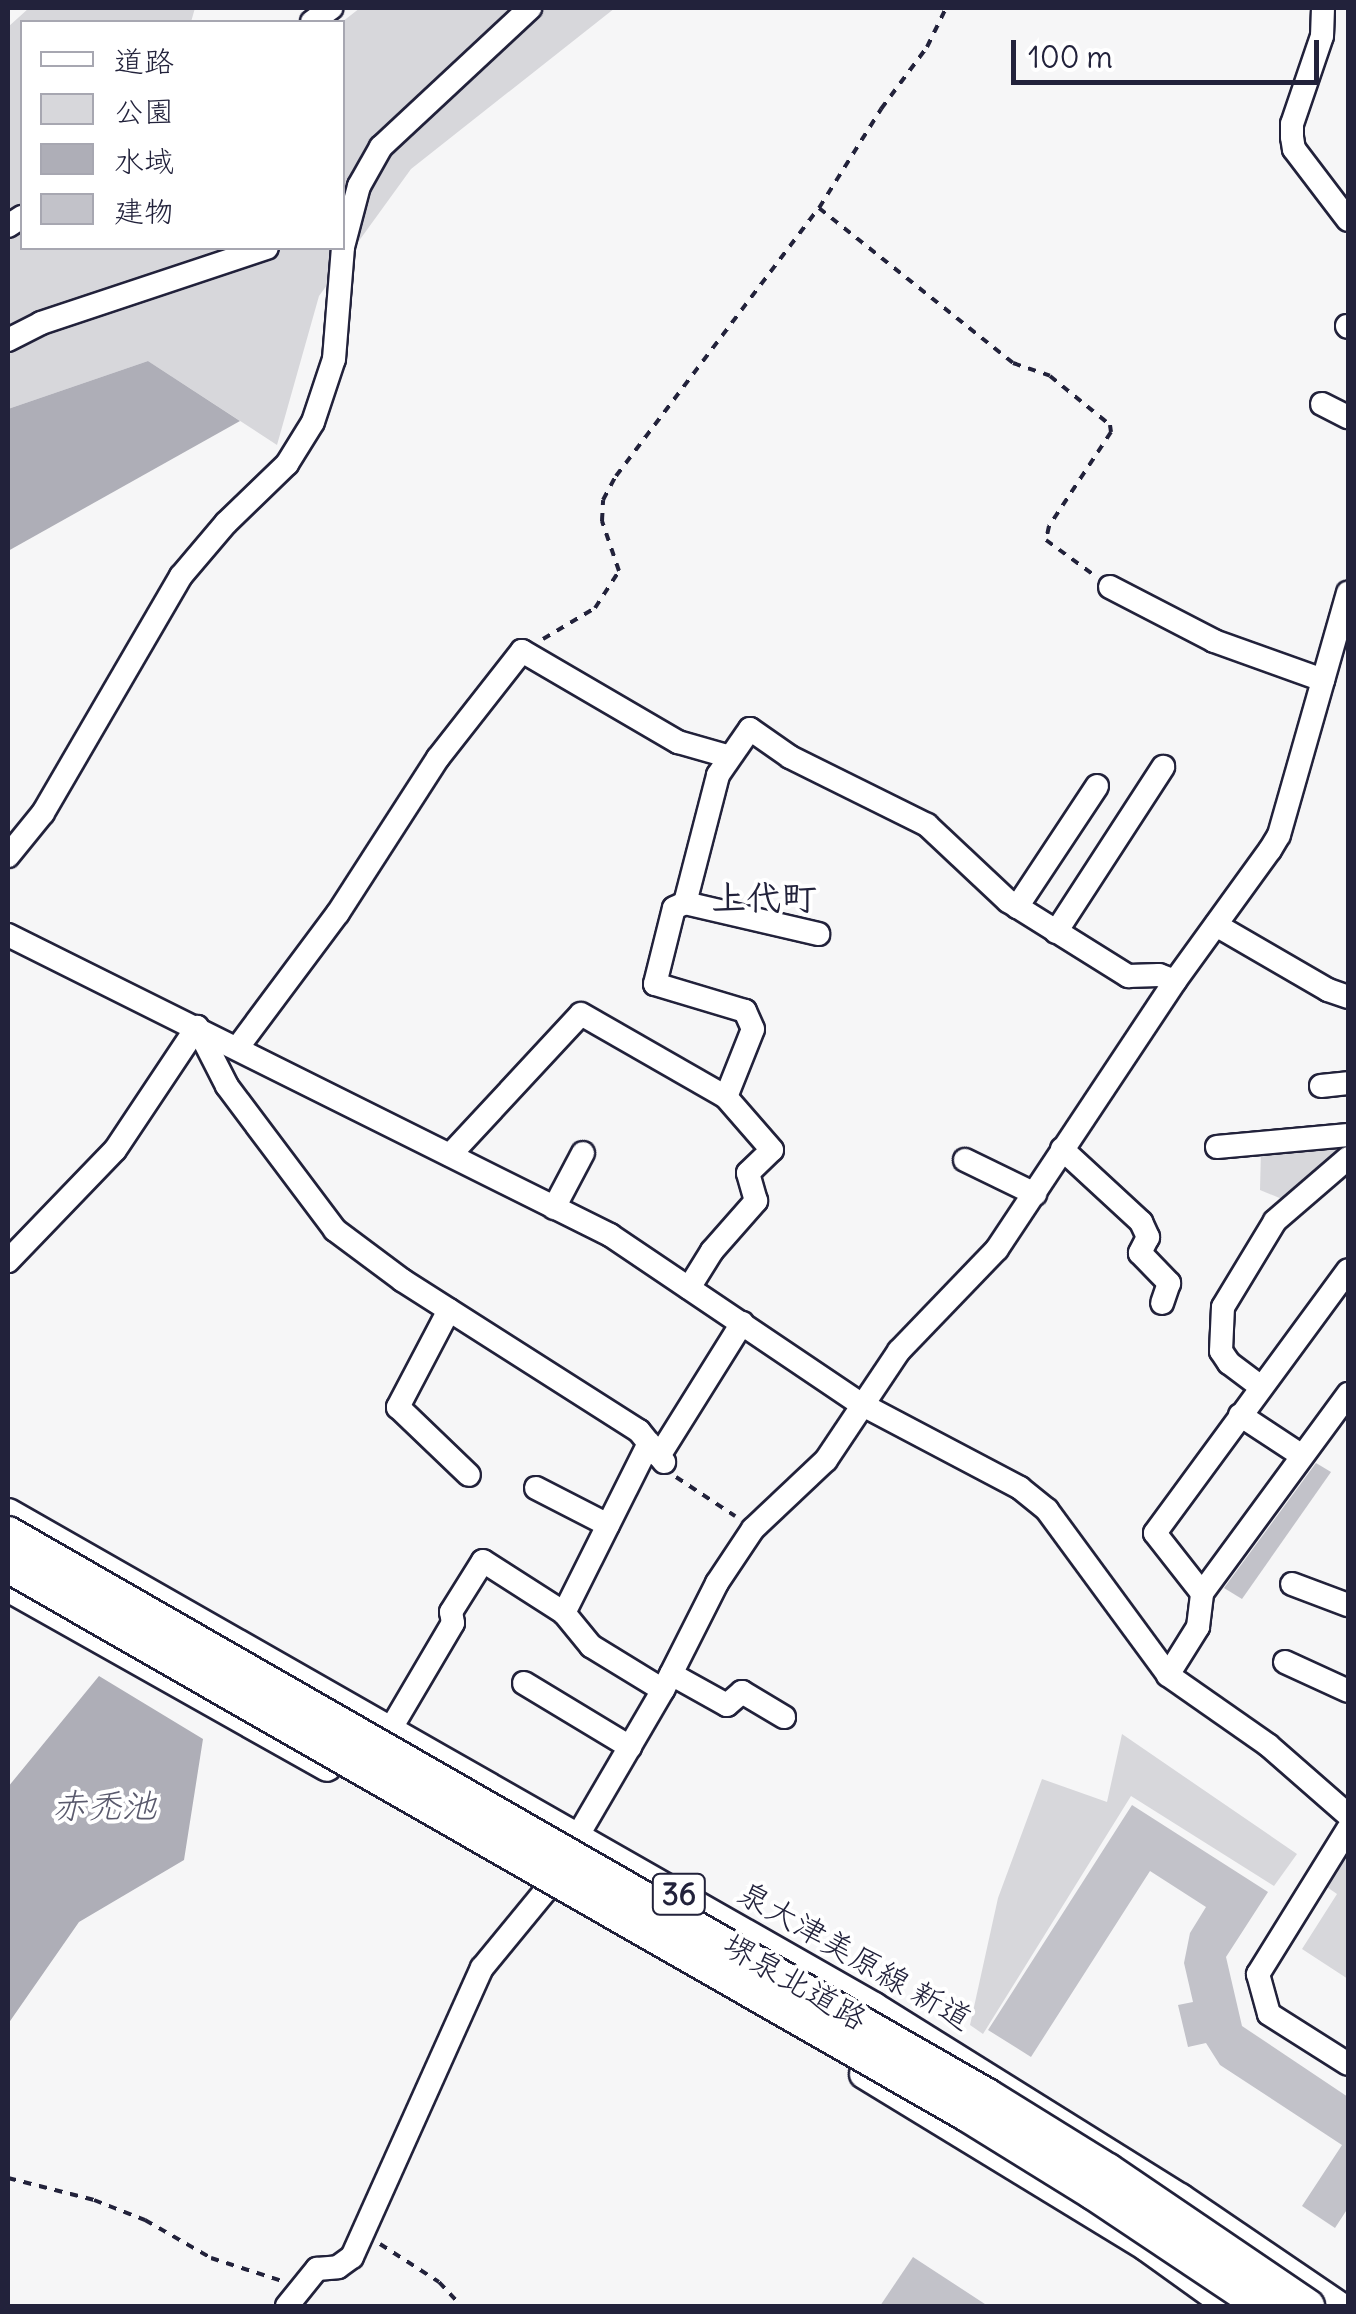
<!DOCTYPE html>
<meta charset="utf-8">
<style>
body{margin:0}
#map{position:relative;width:1356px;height:2314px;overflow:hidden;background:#f6f6f7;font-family:Delius,"Klee One",sans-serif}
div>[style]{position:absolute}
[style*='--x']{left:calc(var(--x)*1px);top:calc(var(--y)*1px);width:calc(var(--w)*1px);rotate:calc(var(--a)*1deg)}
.green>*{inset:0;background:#d7d7db}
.water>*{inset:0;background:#aeaeb7}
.building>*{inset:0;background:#c2c2c9}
.path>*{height:4px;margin-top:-2px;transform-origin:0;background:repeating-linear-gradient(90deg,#22223b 0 8px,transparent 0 16px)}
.roads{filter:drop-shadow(2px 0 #22223b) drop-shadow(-2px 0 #22223b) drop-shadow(0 2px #22223b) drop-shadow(0 -2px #22223b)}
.minor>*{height:22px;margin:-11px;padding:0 11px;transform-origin:11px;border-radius:11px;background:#fff}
.major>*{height:28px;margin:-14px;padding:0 14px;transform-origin:14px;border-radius:14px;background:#fff}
.bridges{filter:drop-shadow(2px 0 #22223b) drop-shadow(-2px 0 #22223b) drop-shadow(0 2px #22223b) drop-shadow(0 -2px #22223b)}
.highway-bridge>*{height:32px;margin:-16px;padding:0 16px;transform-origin:16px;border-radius:16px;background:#fff}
span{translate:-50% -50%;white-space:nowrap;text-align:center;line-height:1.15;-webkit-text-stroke:8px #fff;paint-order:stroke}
.shield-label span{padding:2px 8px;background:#fff;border:2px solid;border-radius:8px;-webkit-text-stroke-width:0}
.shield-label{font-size:30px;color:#22223b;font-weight:700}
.street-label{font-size:32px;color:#22223b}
.neighbourhood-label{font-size:35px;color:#22223b;font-weight:700}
.water-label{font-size:35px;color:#5a5a6d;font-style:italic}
.frame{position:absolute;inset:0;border:10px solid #22223b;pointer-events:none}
.legend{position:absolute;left:20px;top:20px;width:325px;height:230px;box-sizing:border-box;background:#fff;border:2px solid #a7a7b1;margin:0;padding:12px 18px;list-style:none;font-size:30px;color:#22223b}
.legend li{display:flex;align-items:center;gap:20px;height:50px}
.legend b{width:50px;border:2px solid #a7a7b1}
.scale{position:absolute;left:1011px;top:40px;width:308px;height:45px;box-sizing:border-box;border:5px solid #22223b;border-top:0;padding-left:12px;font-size:30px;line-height:35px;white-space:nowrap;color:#22223b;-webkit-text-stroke:8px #fff;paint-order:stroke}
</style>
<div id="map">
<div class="green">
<div style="clip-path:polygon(29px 8px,195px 8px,191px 22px,22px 22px,22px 248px,342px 248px,342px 22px,360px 8px,615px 8px,411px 169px,319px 296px,277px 445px,148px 361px,8px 409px,8px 27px)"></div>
<div style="clip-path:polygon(1337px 1142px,1342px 1152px,1282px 1199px,1260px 1190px,1261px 1150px)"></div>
<div style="clip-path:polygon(1122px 1734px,1297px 1854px,1274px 1886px,1131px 1796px,983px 2034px,970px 2025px,998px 1898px,1042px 1779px,1107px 1802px)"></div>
<div style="clip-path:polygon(1348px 1848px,1348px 1979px,1302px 1949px,1337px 1894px,1324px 1885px)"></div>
</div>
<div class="water">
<div style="clip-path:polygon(148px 361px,240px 421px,8px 551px,8px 409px)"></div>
<div style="clip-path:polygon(99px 1676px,203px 1739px,184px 1860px,79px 1922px,8px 2024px,8px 1787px)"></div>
</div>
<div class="building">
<div style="clip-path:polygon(1316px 1463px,1331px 1472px,1242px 1599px,1224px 1588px)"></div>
<div style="clip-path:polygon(1132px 1805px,1268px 1892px,1226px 1957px,1242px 2026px,1348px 2097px,1348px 2208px,1335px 2228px,1302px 2206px,1342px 2145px,1220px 2065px,1206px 2043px,1188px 2047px,1178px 2005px,1193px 2002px,1184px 1963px,1190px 1933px,1206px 1907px,1150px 1871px,1031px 2057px,988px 2030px)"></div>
<div style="clip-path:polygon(913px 2257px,988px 2306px,880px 2306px)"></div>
</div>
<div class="path">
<div style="--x:819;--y:208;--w:248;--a:38.6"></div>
<div style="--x:1013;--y:363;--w:39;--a:19"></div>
<div style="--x:1050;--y:376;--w:77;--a:39.2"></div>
<div style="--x:1110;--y:425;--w:7;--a:82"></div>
<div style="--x:1111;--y:432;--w:113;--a:123.4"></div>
<div style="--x:1049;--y:526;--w:14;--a:102"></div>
<div style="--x:1046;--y:540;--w:59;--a:36.1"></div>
<div style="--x:543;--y:639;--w:61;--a:-30.8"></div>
<div style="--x:595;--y:608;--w:44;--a:-57"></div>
<div style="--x:619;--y:571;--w:53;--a:-108.8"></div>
<div style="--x:602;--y:521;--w:21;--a:-87"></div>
<div style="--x:603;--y:500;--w:27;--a:-62"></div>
<div style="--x:616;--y:476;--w:336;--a:-52.9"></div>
<div style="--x:819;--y:208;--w:117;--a:-57.9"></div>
<div style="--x:881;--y:109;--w:77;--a:-53.4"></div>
<div style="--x:927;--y:47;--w:43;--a:-64"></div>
<div style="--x:676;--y:1477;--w:71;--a:33.5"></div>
<div style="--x:8;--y:2178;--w:89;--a:14.3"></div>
<div style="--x:94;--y:2200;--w:55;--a:21.4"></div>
<div style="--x:145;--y:2220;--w:76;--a:29.9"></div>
<div style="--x:211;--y:2258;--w:75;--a:17.9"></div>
<div style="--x:380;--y:2244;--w:70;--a:32.8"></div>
<div style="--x:439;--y:2282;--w:33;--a:47"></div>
</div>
<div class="roads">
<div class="minor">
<div style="--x:1323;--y:8;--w:28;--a:92"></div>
<div style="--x:1322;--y:36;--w:93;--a:108.8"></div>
<div style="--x:1292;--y:124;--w:13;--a:90"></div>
<div style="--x:1292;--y:137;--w:12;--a:81"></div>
<div style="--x:1294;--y:149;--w:89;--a:52.7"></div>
<div style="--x:312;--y:22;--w:24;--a:-36"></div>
<div style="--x:8;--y:226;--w:17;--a:-33"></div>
<div style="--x:1347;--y:326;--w:1;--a:45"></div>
<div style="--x:8;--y:340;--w:37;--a:-27"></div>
<div style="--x:41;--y:323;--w:238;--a:-18.4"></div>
<div style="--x:1322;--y:404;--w:29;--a:27"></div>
<div style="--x:1110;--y:587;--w:117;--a:27.4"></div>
<div style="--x:1214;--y:641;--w:116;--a:19.7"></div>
<div style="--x:8;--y:856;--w:55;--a:-50.9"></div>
<div style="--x:43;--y:813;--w:274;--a:-59.8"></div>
<div style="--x:181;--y:576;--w:70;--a:-49.7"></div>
<div style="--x:226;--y:523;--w:85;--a:-44"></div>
<div style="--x:287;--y:464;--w:49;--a:-58.2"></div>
<div style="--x:313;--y:422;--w:66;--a:-71.6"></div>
<div style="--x:334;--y:359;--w:112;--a:-85.4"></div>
<div style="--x:343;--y:247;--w:63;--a:-75.3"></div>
<div style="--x:359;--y:186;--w:45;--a:-60.6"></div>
<div style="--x:381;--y:147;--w:204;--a:-43"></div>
<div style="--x:685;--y:903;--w:132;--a:-75.5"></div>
<div style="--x:718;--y:775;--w:56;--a:-55.2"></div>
<div style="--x:750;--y:729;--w:49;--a:35"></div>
<div style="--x:790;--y:757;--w:153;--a:26.4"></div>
<div style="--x:927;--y:825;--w:111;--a:43.2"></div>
<div style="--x:1008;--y:901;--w:142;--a:32"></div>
<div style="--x:1128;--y:976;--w:31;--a:-2"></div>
<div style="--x:1159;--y:975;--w:17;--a:21"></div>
<div style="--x:1017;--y:907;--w:145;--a:-56.5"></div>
<div style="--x:1216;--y:925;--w:129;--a:30.1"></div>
<div style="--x:1328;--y:990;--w:21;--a:19"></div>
<div style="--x:1056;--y:932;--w:197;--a:-57"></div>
<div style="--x:8;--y:935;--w:673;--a:26.49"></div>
<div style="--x:610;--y:1235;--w:303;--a:34"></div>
<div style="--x:861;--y:1404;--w:180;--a:27.8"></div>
<div style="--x:1020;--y:1488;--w:35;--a:39"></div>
<div style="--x:1047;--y:1510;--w:205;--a:53.7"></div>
<div style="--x:1168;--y:1675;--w:122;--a:35"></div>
<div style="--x:1268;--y:1745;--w:106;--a:41.2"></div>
<div style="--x:197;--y:1027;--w:66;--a:63"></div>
<div style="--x:227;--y:1086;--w:180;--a:53.1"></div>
<div style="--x:335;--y:1230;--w:84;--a:36.7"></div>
<div style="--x:402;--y:1280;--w:281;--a:32.5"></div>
<div style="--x:639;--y:1431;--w:40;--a:51"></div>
<div style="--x:238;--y:1047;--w:167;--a:-53.3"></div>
<div style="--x:338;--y:913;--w:184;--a:-57.2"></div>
<div style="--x:438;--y:758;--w:136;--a:-51.9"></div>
<div style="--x:522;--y:651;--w:181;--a:30.3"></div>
<div style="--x:678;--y:742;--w:51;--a:15.9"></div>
<div style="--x:1321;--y:1086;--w:27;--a:-6"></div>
<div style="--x:1217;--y:1147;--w:132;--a:-5.2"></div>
<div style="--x:1062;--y:1149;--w:108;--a:42.7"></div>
<div style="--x:1141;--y:1222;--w:17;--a:65"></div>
<div style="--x:1148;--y:1237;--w:18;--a:117"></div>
<div style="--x:1140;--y:1253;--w:42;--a:46"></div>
<div style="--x:1169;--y:1283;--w:21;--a:109"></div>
<div style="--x:450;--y:1155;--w:192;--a:-47.1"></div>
<div style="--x:581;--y:1014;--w:167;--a:29.8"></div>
<div style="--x:965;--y:1160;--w:78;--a:25.9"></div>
<div style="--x:554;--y:1208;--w:62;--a:-62.2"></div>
<div style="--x:8;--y:1261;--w:154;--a:-46.1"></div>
<div style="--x:115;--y:1150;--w:148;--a:-56.3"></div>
<div style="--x:689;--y:1288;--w:44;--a:-58.1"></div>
<div style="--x:712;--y:1251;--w:67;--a:-48.7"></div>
<div style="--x:756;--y:1201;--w:29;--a:-106"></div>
<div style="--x:748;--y:1173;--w:33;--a:-44"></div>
<div style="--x:772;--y:1150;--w:70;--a:-131"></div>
<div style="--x:726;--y:1097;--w:73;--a:-68.3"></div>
<div style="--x:753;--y:1029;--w:20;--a:-114"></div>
<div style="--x:745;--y:1011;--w:94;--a:-163.3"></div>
<div style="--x:655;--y:984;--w:78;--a:-76"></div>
<div style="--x:674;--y:908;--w:12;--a:-24"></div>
<div style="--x:685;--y:903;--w:137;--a:13.1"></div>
<div style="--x:449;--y:1310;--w:110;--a:117.7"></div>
<div style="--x:398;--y:1407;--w:98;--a:43.8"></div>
<div style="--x:1261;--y:1387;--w:40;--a:-143"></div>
<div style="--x:1229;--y:1363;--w:14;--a:-124"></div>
<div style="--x:1221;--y:1351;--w:44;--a:-87.4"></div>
<div style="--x:1223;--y:1307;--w:100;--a:-58.8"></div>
<div style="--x:1275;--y:1221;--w:96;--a:-40.8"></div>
<div style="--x:1240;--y:1415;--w:73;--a:33.3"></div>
<div style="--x:659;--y:1456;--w:157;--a:-58"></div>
<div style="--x:536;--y:1488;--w:81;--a:27.2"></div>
<div style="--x:1292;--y:1584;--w:60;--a:20.6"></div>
<div style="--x:1202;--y:1593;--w:247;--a:-53.7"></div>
<div style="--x:564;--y:1613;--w:190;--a:-63.4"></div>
<div style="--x:1285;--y:1662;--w:69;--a:24.7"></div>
<div style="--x:671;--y:1674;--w:64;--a:29"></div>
<div style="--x:727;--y:1705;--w:20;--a:-41"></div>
<div style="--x:742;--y:1692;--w:49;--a:30.8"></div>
<div style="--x:1168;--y:1675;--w:57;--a:-58"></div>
<div style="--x:1198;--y:1627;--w:34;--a:-83"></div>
<div style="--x:1202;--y:1593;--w:76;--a:-128.1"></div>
<div style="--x:1155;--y:1533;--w:326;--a:-53.7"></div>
<div style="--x:524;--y:1683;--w:124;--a:31.1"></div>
<div style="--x:390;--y:1730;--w:124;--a:-59.5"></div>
<div style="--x:453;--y:1623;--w:11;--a:-100"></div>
<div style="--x:451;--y:1612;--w:60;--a:-57.9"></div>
<div style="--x:483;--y:1561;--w:96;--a:32.7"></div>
<div style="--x:564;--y:1613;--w:43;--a:50.7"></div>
<div style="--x:591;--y:1646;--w:84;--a:31.4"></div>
<div style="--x:1348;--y:1829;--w:171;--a:121.8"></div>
<div style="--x:1258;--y:1974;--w:41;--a:74.6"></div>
<div style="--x:1269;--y:2014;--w:93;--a:32.3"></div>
<div style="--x:287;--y:2306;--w:48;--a:-51"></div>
<div style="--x:317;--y:2269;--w:21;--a:-5"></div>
<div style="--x:338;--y:2267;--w:17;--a:-36"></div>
<div style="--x:352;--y:2257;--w:317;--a:-65.8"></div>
<div style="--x:482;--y:1968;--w:101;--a:-50.6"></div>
<div style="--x:546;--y:1890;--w:232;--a:-59.7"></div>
<div style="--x:663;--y:1690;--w:120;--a:-63.2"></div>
<div style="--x:717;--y:1583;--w:65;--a:-56.3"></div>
<div style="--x:753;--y:1529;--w:100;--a:-43.4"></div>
<div style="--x:826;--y:1460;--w:131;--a:-56.2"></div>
<div style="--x:899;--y:1351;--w:141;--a:-46.1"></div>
<div style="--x:997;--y:1249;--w:322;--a:-56.4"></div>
<div style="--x:1175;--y:981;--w:162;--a:-54.1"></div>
<div style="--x:1270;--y:850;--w:17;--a:-59"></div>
<div style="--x:1279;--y:835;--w:252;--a:-74.1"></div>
</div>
<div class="major">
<div style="--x:8;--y:1513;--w:997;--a:29.7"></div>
<div style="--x:874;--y:2007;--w:361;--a:32"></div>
<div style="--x:1180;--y:2198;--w:192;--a:34.2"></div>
<div style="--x:8;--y:1587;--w:366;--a:29.4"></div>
<div style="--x:864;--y:2074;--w:332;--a:31.4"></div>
<div style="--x:1147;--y:2247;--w:101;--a:35.7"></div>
</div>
</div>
<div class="bridges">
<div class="highway-bridge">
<div style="--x:8;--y:1533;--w:1129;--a:29.86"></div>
<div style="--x:987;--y:2095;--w:142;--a:31.8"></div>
<div style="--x:1108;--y:2170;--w:242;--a:34.2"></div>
<div style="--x:8;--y:1566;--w:1105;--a:29.79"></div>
<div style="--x:967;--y:2115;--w:148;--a:31.8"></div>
<div style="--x:1093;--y:2193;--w:203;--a:33.8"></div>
</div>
</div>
<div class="shield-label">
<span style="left:679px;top:1894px">36</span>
</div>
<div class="street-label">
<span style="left:855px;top:1956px;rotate:30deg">泉大津美原線 新道</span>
<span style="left:795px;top:1982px;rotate:30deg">堺泉北道路</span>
</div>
<div class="neighbourhood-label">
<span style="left:764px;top:897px">上代町</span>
</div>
<div class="water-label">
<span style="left:104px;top:1805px">赤禿池</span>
</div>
<div class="frame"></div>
<ul class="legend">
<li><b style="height:12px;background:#fff"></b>道路</li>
<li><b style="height:28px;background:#d7d7db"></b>公園</li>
<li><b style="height:28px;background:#aeaeb7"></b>水域</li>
<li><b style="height:28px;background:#c2c2c9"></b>建物</li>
</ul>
<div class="scale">100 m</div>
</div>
